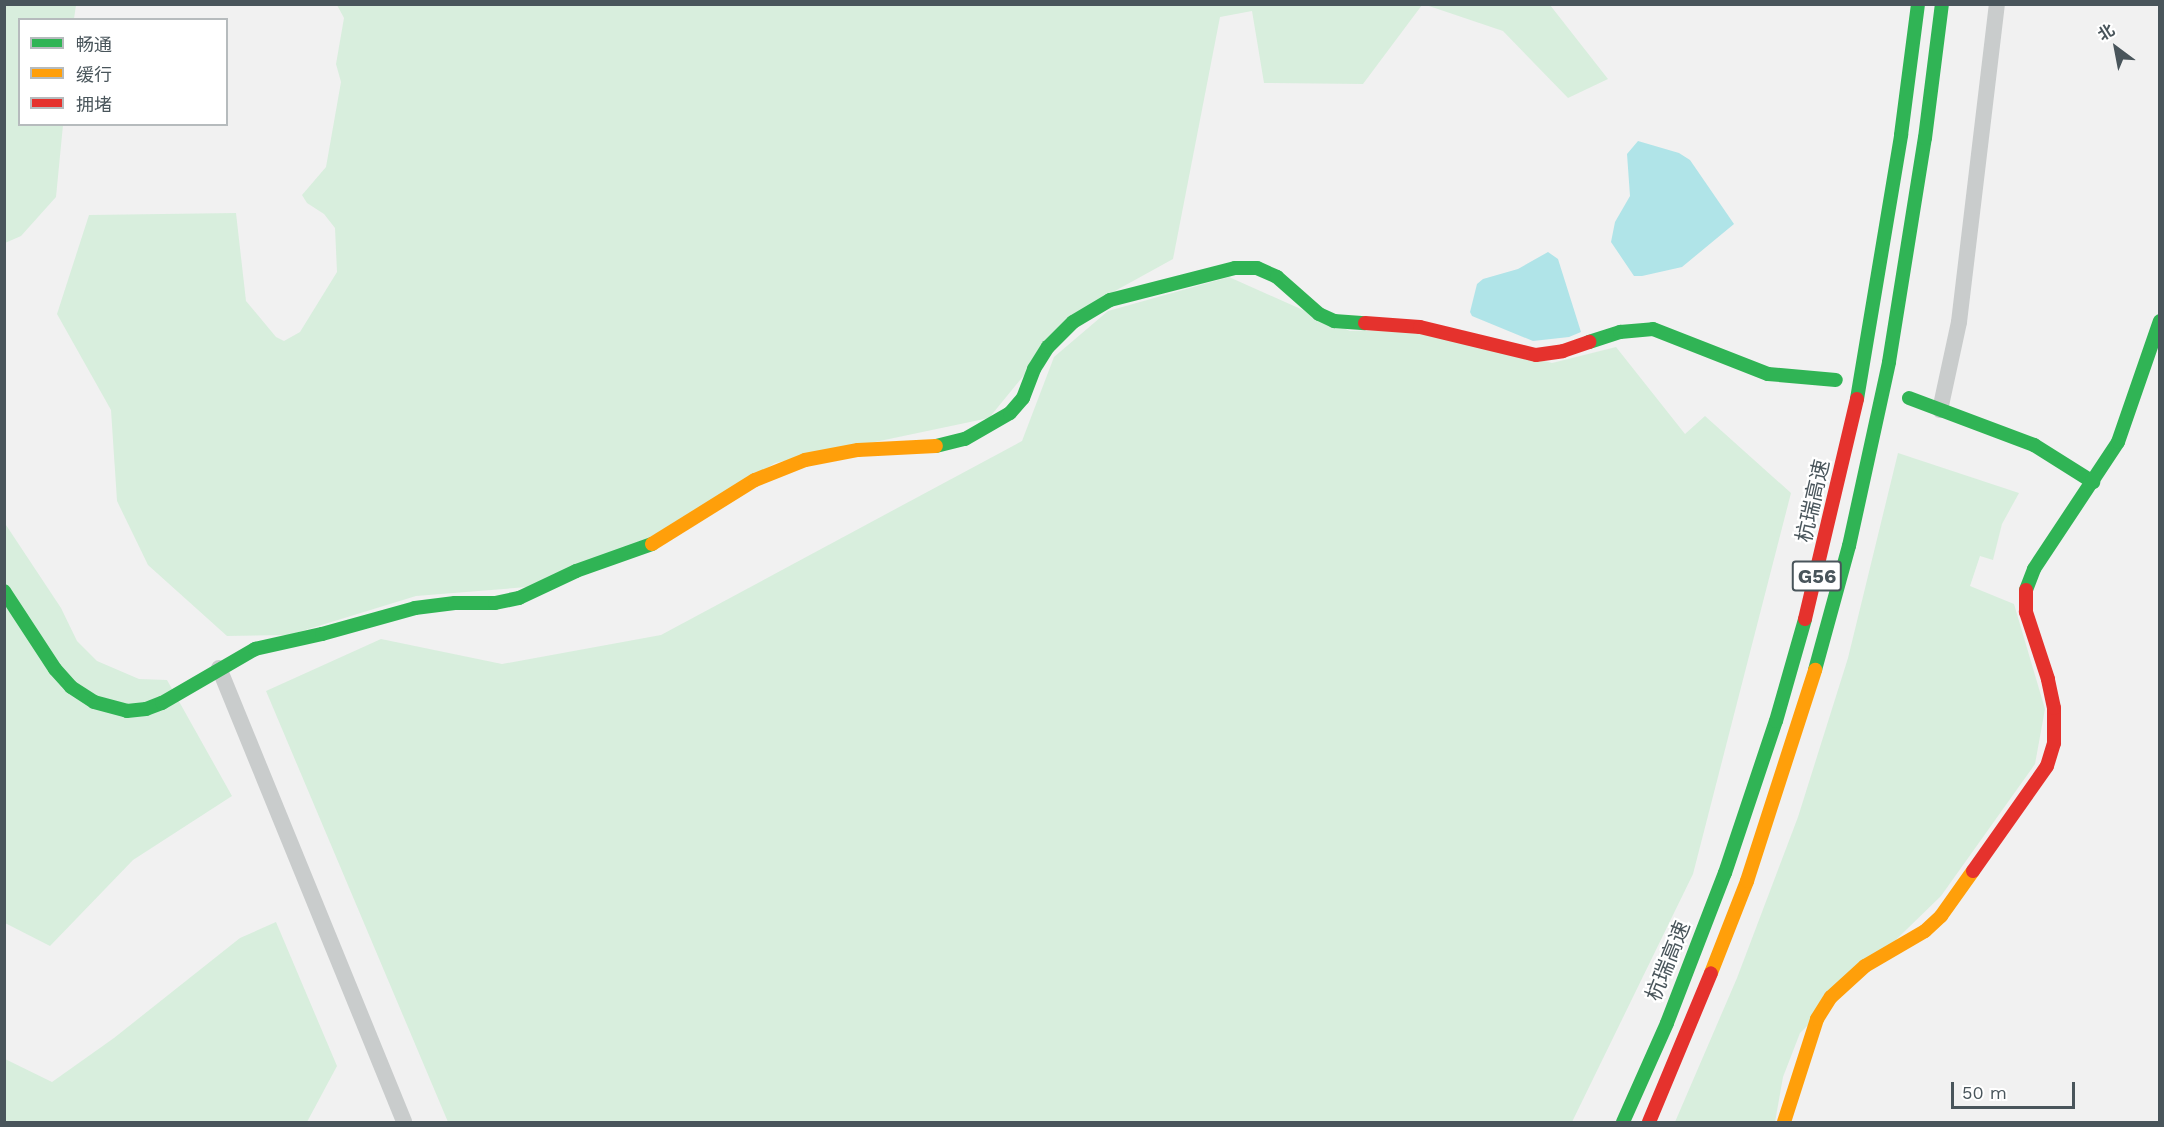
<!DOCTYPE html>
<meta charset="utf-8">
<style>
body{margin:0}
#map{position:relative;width:2164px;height:1127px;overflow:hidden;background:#f1f1f1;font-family:"Work Sans","Noto Sans SC",sans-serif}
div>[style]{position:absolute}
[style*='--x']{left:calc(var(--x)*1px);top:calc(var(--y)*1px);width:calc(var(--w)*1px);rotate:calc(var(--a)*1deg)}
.green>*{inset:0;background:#d8eedd}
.water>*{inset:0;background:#b0e4e8}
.street>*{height:16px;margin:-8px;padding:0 8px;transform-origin:8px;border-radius:8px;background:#c9cccc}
.fast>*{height:14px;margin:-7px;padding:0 7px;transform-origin:7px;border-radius:7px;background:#30b455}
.slow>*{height:14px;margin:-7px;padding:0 7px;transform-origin:7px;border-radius:7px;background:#ff9f0a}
.jam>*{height:14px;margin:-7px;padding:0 7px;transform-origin:7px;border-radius:7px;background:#e5322d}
span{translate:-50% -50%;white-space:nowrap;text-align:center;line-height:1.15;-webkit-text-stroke:4.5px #fff;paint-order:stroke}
.shield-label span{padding:2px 4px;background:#fff;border:2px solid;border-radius:4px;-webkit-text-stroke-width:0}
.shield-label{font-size:20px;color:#49555b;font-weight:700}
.street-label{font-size:21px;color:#49555b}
.frame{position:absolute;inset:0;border:6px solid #49555b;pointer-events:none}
.legend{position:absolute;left:18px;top:18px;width:210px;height:108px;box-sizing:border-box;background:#fff;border:2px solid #b6bbbd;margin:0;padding:8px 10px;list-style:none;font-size:18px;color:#49555b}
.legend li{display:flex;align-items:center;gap:12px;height:30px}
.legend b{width:30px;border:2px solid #b6bbbd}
.north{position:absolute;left:2086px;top:18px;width:60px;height:60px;-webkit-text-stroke:4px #fff;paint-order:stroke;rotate:328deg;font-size:16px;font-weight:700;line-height:24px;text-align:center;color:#49555b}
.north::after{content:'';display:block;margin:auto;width:21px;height:27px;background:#49555b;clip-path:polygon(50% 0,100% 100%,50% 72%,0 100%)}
.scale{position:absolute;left:1951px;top:1082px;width:124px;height:27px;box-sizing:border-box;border:3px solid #49555b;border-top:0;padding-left:8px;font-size:18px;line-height:21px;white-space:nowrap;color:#49555b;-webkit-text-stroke:4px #fff;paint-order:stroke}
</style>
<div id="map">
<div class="green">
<div style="clip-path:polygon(5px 4px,76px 5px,74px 19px,20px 20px,20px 124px,63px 125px,56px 197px,21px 236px,5px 243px)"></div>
<div style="clip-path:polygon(337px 5px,1422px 5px,1363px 84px,1264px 83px,1252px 11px,1220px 17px,1173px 259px,1075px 313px,989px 418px,775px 463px,659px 535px,527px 587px,416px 596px,289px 635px,227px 636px,148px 565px,117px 501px,111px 410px,57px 314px,89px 215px,236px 213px,246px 301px,276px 337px,284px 341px,300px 332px,337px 272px,335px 228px,324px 214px,307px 203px,302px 195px,326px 167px,341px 82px,336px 64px,344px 18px)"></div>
<div style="clip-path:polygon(1426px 5px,1550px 5px,1608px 79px,1568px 98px,1503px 31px)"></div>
<div style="clip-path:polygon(1229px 277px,1350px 331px,1426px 329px,1552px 363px,1616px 347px,1685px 434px,1705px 416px,1791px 493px,1693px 874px,1572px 1122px,448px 1122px,266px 691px,381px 639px,502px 664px,661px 635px,1022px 441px,1054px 357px,1108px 311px)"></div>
<div style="clip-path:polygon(1898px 453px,2019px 493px,2002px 524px,1993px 560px,1980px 556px,1970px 586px,2014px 604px,2045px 709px,2035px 764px,1941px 896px,1800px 1033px,1783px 1077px,1775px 1122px,1675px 1122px,1737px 978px,1798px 817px,1848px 658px)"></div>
<div style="clip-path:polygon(4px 522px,61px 608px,77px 641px,97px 661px,139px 679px,167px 680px,232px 796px,133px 860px,50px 946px,5px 923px)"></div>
<div style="clip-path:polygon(276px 922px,337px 1066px,307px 1122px,5px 1122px,5px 1059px,52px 1082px,114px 1038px,240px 938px)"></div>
</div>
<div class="water">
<div style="clip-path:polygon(1638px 141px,1679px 153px,1690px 160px,1734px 224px,1682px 267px,1642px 276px,1634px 276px,1611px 242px,1615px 222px,1630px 196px,1627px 154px)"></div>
<div style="clip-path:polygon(1548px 252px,1558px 259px,1581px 332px,1569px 337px,1533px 341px,1472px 316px,1470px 312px,1477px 284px,1483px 279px,1518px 269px)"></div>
</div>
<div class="street">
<div style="--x:1940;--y:410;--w:90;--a:-77.8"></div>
<div style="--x:1959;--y:322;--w:320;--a:-83.2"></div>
<div style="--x:219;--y:668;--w:490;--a:67.8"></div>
</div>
<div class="fast">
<div style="--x:1589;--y:342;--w:33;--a:-18"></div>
<div style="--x:1620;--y:332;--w:33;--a:-5"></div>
<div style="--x:1653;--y:329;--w:123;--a:21.4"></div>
<div style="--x:1768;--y:374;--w:68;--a:5"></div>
<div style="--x:1909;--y:398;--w:134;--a:20.6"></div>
<div style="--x:2034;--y:445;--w:70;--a:32.1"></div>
<div style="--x:1857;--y:399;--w:268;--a:-80.5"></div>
<div style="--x:1901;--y:135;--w:132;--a:-82.6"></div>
<div style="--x:936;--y:446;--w:30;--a:-14"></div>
<div style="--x:965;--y:439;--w:52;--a:-30"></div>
<div style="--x:1010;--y:413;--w:20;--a:-49"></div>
<div style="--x:1023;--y:398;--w:31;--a:-69"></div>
<div style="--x:1034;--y:369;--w:26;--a:-58"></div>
<div style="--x:1048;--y:347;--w:35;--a:-45"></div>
<div style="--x:1073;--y:322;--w:43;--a:-30.7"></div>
<div style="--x:1110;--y:300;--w:129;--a:-14.4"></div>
<div style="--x:1235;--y:268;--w:22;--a:0"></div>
<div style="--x:1257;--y:268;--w:22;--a:24"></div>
<div style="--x:1277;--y:277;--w:56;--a:41.4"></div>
<div style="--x:1319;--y:314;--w:17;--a:25"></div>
<div style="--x:1334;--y:321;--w:31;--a:4"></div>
<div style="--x:2026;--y:590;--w:22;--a:-69"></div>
<div style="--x:2034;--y:569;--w:152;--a:-56.5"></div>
<div style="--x:2118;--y:442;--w:128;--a:-70.9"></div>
<div style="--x:4;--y:591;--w:93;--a:56.8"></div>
<div style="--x:55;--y:669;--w:24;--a:48"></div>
<div style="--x:71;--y:687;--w:27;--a:33"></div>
<div style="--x:94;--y:702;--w:34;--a:15"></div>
<div style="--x:127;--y:711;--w:19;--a:-6"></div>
<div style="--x:146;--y:709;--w:17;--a:-21"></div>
<div style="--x:162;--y:703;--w:108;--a:-30.1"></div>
<div style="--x:255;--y:649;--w:69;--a:-12.6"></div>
<div style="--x:322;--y:634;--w:97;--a:-15.6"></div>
<div style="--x:415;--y:608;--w:40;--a:-7.1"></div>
<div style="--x:455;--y:603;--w:40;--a:0"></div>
<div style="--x:495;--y:603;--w:25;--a:-12"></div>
<div style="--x:519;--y:598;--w:63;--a:-25.3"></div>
<div style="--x:576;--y:571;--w:81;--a:-19.6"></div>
<div style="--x:1815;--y:670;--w:129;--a:-74.7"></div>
<div style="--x:1849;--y:546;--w:188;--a:-77.7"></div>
<div style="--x:1889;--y:362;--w:227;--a:-80.9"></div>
<div style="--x:1925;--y:138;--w:135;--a:-82.8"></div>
<div style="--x:1623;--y:1122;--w:108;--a:-66"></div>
<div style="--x:1667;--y:1023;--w:161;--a:-68.9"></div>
<div style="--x:1725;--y:873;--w:160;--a:-71.5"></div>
<div style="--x:1776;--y:721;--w:106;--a:-74.1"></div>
</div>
<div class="slow">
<div style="--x:652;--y:544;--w:121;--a:-31.9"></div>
<div style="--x:755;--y:480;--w:54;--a:-21.8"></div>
<div style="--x:805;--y:460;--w:54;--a:-10.7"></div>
<div style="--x:858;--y:450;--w:78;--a:-2.9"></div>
<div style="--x:1711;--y:973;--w:99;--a:-68.6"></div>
<div style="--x:1747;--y:881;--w:222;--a:-72.1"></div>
<div style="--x:1784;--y:1122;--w:108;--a:-72.2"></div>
<div style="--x:1817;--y:1019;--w:26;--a:-58"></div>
<div style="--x:1831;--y:997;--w:46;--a:-42.4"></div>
<div style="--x:1865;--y:966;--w:69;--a:-30.3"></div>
<div style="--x:1925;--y:931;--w:22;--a:-43"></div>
<div style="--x:1941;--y:916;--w:55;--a:-54.6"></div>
</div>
<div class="jam">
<div style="--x:1365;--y:323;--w:55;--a:4.2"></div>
<div style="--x:1420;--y:327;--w:119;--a:13.6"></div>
<div style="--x:1536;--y:355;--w:27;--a:-8"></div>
<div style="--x:1563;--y:351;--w:28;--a:-19"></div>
<div style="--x:1805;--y:619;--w:226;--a:-76.7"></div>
<div style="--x:1973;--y:871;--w:128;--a:-54.8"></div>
<div style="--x:2047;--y:766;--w:24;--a:-73"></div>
<div style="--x:2054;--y:743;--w:35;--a:-90"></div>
<div style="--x:2054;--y:708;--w:30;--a:-102"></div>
<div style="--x:2048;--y:679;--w:71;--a:-108.2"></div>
<div style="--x:2026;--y:612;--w:22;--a:-90"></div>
<div style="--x:1649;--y:1122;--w:161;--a:-67.4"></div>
</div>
<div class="shield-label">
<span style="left:1817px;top:576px">G56</span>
</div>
<div class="street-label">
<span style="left:1813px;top:501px;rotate:-77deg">杭瑞高速</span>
<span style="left:1668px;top:961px;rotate:-68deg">杭瑞高速</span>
</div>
<div class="frame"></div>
<ul class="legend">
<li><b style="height:8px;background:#30b455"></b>畅通</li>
<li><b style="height:8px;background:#ff9f0a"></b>缓行</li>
<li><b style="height:8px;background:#e5322d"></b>拥堵</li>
</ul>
<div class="north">北</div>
<div class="scale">50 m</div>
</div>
